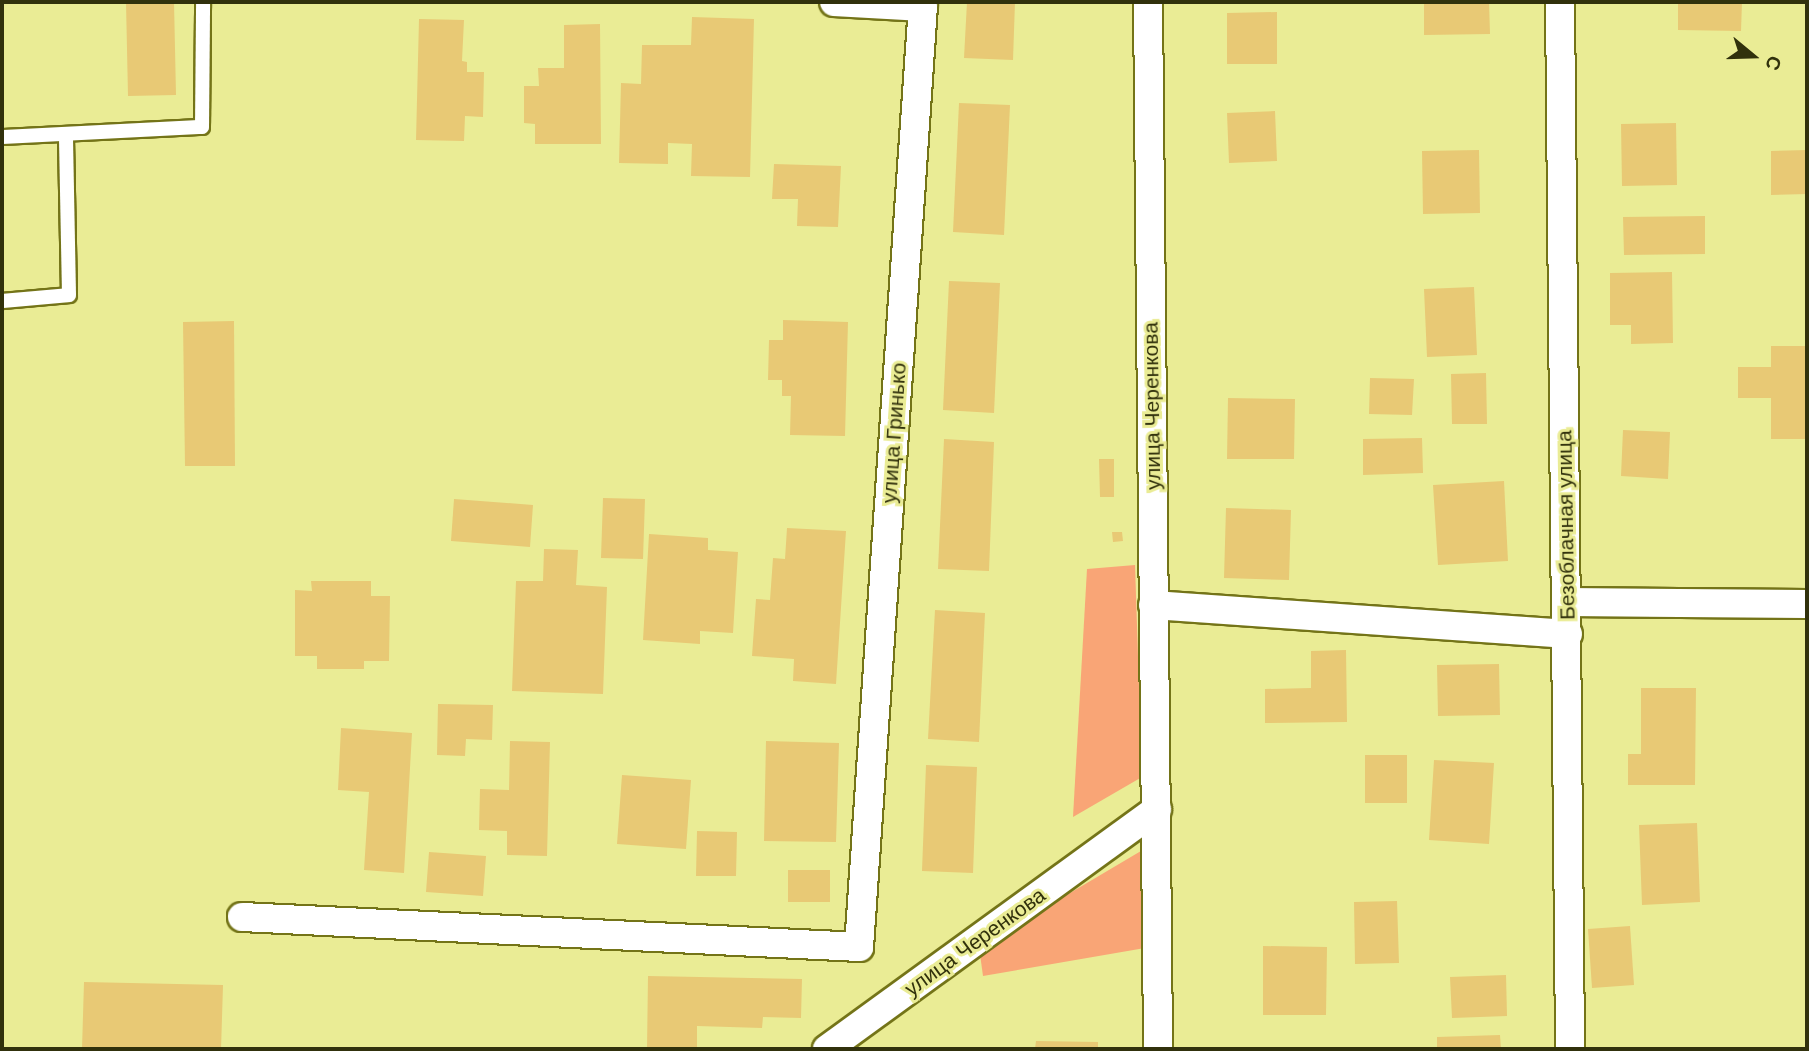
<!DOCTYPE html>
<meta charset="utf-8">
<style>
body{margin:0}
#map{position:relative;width:1809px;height:1051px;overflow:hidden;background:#eaec95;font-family:Arial,sans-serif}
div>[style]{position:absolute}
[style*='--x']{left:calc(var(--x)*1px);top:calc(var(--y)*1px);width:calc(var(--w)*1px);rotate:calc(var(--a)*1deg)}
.green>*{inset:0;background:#f9a576}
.building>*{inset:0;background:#e8c975}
.roads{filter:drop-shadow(2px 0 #747418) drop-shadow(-2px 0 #747418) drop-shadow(0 2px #747418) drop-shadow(0 -2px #747418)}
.lane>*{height:14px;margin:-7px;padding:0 7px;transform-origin:7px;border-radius:7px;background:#fff}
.street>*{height:28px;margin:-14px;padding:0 14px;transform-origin:14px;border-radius:14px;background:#fff}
span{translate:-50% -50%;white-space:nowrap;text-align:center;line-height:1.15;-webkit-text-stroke:6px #eaec95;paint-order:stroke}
.street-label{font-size:21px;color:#31310c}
.frame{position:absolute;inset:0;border:4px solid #31310c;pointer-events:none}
.north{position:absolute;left:1718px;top:21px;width:70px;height:70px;-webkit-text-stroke:5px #eaec95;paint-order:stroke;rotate:109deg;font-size:19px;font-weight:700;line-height:28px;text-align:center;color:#31310c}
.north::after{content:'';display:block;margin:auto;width:24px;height:32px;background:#31310c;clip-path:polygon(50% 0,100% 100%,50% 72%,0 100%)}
</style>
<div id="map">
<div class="green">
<div style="clip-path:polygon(1135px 565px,1142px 777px,1073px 817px,1087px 569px)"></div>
<div style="clip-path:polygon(1146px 848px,1145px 948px,983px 976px,979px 947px)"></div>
</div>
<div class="building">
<div style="clip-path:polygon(126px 2px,174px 2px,176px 95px,128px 96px)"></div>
<div style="clip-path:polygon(967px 2px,1015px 2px,1013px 60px,964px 58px)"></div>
<div style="clip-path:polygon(1424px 2px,1489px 2px,1490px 34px,1424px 35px)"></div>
<div style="clip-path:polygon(1678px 2px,1742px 2px,1741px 31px,1678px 30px)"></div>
<div style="clip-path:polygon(1277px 12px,1277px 64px,1227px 64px,1227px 13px)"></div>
<div style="clip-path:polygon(692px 17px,754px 19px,750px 177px,691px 176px,692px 144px,668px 143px,668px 164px,619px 163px,621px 83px,641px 84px,642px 45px,691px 45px)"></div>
<div style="clip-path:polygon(419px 19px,464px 20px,462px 61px,467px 62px,467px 72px,484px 72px,483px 117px,465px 116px,464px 141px,416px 140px)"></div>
<div style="clip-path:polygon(600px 24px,601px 144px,535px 144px,535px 124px,524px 123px,524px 86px,539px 86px,538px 68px,564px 68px,564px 25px)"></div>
<div style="clip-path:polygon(959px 103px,1010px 105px,1004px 235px,953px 232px)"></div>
<div style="clip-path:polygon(1275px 111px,1277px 161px,1229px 163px,1227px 113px)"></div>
<div style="clip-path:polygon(1676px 123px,1677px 185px,1622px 186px,1621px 124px)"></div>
<div style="clip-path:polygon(1479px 150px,1480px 213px,1423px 214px,1422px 151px)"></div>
<div style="clip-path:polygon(1807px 150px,1807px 194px,1771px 195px,1771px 151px)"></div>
<div style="clip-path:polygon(774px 164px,841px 166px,838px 227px,797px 226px,798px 199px,772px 199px)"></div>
<div style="clip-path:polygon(1705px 216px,1705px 254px,1624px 255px,1623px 217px)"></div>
<div style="clip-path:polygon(1672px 272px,1673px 343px,1631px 344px,1631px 325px,1610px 325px,1610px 273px)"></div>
<div style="clip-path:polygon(949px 281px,1000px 283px,994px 413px,943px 410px)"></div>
<div style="clip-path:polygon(1474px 287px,1477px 355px,1427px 357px,1424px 289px)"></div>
<div style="clip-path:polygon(783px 320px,848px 322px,845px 436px,790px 435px,791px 396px,782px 396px,782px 380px,768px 380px,769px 340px,783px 340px)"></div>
<div style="clip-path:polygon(234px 321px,235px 466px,185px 466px,183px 322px)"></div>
<div style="clip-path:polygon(1771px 346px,1807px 346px,1807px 439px,1771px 439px,1771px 398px,1738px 398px,1738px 367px,1771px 367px)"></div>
<div style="clip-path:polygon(1486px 373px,1487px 424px,1452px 424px,1451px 374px)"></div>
<div style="clip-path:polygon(1370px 378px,1414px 379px,1412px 415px,1369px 414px)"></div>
<div style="clip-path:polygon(1228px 398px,1295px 399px,1294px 459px,1227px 459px)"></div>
<div style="clip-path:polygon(1623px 430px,1670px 432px,1668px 479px,1621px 476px)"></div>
<div style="clip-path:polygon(1422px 438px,1423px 473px,1363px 475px,1363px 439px)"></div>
<div style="clip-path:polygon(944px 439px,994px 442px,989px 571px,938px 569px)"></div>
<div style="clip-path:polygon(1099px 459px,1114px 459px,1114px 497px,1100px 497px)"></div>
<div style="clip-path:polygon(1504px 481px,1508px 561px,1438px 565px,1433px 485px)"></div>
<div style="clip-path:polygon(603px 498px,645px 499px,643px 559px,601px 558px)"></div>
<div style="clip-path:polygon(454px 499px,533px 505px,530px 547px,451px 541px)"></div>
<div style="clip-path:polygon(1226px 508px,1291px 510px,1289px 580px,1224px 578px)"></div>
<div style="clip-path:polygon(787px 528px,846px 531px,836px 684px,793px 681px,794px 659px,752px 656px,756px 599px,770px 600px,773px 558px,785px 559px)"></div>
<div style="clip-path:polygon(1112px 532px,1122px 532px,1123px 541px,1113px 542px)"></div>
<div style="clip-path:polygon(649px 534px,708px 538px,708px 550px,738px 552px,733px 633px,700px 631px,700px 644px,643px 640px)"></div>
<div style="clip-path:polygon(544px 549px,578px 550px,576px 585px,607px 587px,603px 694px,512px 691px,516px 581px,543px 581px)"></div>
<div style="clip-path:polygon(311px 581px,371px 581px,371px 596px,390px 596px,389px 661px,364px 661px,364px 669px,317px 669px,317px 656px,295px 656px,295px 590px,312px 591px)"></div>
<div style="clip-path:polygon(935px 610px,985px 613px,979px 742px,928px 739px)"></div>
<div style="clip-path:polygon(1346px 650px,1347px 722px,1265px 723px,1265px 689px,1311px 688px,1311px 651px)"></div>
<div style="clip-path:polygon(1499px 664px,1500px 715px,1438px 716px,1437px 665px)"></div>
<div style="clip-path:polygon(1641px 688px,1696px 688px,1695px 785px,1628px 785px,1628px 754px,1641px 754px)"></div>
<div style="clip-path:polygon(438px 704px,493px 705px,492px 740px,466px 739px,465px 756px,437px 755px)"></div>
<div style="clip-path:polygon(341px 728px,412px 733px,404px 873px,364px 870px,369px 792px,338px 790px)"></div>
<div style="clip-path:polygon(510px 741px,550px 742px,547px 856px,507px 855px,507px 831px,479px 830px,480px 789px,509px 790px)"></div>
<div style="clip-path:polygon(766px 741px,839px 743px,836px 842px,764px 841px)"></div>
<div style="clip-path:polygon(1365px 755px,1407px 755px,1407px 803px,1365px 803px)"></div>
<div style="clip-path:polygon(1434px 760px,1494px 763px,1489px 844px,1429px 840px)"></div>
<div style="clip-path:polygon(926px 765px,977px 767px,973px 873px,922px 871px)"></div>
<div style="clip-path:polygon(622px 775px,691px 780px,686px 849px,617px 844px)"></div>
<div style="clip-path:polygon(1697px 823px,1700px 902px,1642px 905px,1639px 825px)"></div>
<div style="clip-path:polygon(697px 831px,737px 832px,736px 876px,696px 876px)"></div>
<div style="clip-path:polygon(429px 852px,486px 856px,483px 896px,426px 892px)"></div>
<div style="clip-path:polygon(788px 870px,830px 870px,830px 902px,788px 902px)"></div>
<div style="clip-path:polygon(1397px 901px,1399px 963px,1355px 964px,1354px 902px)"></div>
<div style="clip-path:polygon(1630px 926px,1634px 985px,1592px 988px,1588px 929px)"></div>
<div style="clip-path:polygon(1263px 946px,1327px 947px,1326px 1015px,1263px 1015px)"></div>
<div style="clip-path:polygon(1506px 975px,1507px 1016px,1452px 1018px,1450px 977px)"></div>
<div style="clip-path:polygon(648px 976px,802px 979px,801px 1018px,763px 1017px,762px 1028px,697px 1026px,697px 1049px,647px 1049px)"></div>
<div style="clip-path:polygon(84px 982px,223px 985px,221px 1049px,82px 1049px)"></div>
<div style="clip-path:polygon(1500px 1035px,1501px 1049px,1437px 1049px,1437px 1037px)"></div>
<div style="clip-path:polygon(1036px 1041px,1098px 1042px,1098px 1049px,1035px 1049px)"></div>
</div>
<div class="roads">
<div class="lane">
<div style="--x:2;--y:137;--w:200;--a:-2.9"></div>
<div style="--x:202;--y:127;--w:125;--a:-89.5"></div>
<div style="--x:2;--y:301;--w:67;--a:-5.1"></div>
<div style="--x:69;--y:295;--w:161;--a:-91.1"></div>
</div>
<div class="street">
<div style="--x:1148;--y:2;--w:1047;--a:89.45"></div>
<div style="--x:1560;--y:2;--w:1047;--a:89.45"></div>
<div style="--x:1567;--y:602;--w:240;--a:0.5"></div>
<div style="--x:1153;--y:605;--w:416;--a:4"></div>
<div style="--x:242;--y:917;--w:618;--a:2.78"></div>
<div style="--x:859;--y:947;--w:942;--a:-86.11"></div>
<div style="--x:923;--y:7;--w:89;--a:-176.8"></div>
<div style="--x:827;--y:1049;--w:408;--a:-36"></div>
</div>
</div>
<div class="street-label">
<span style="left:1152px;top:406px;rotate:-91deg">улица Черенкова</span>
<span style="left:894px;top:433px;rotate:-86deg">улица Гринько</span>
<span style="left:1566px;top:525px;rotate:-91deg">Безоблачная улица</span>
<span style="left:975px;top:942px;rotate:-36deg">улица Черенкова</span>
</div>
<div class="frame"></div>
<div class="north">С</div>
</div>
